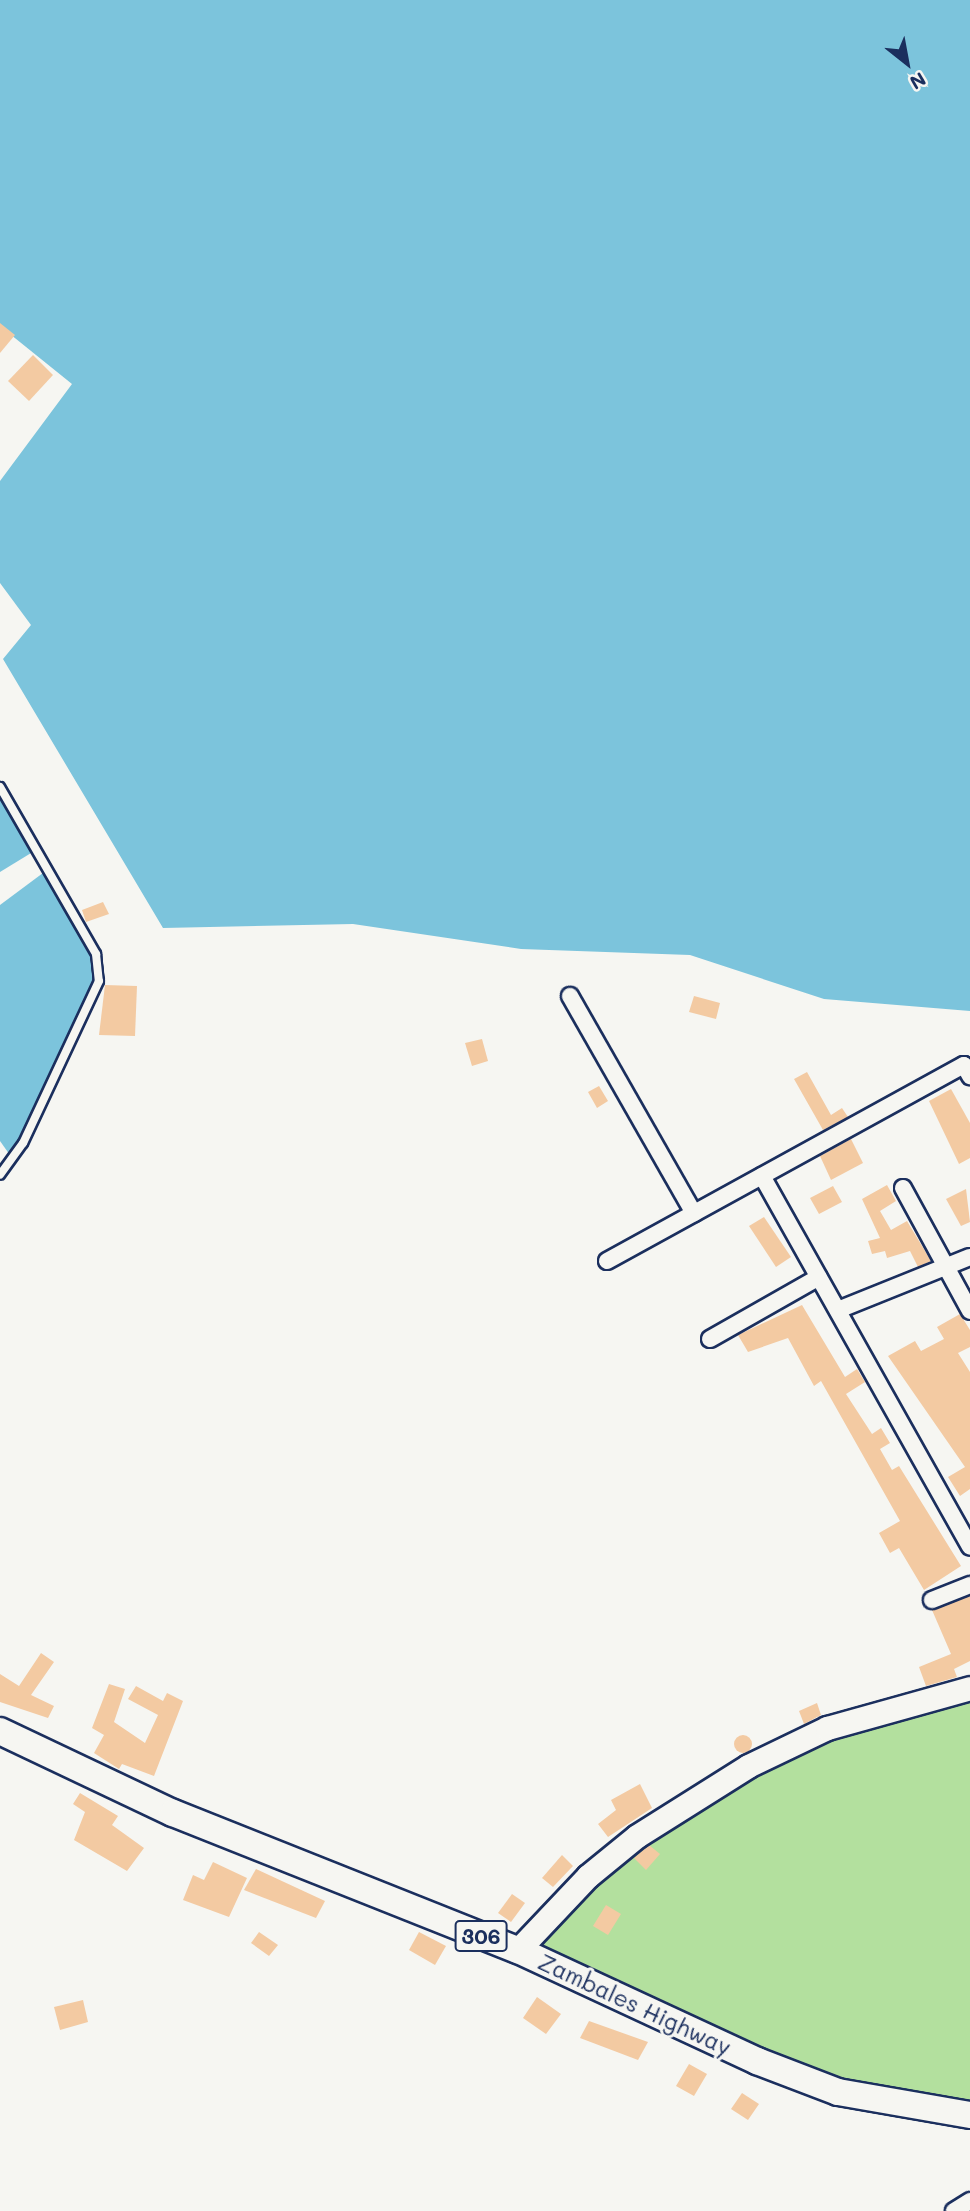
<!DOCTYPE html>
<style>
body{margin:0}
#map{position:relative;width:970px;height:2211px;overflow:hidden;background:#f6f6f2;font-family:Mali,sans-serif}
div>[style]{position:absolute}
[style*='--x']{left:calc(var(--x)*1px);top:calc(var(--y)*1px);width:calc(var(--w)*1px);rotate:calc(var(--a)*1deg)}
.green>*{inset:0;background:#b3e09e}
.water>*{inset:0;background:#7cc4dc}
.building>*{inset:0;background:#f3caa2}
.round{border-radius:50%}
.roads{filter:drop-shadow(2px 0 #1b2f5e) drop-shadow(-2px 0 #1b2f5e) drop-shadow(0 2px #1b2f5e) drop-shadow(0 -2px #1b2f5e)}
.lane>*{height:8px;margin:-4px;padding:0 4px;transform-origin:4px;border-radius:4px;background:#f6f6f2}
.street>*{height:16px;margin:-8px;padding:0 8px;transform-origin:8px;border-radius:8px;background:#f6f6f2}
.secondary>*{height:23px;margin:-11.5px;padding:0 11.5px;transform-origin:11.5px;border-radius:11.5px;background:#f6f6f2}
.primary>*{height:26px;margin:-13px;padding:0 13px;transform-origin:13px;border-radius:13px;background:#f6f6f2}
span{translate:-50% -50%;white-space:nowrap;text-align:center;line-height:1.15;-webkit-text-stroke:6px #f6f6f2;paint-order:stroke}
.shield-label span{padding:2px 5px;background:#f6f6f2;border:2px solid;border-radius:5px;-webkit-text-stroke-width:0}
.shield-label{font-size:21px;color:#1b2f5e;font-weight:700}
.street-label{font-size:23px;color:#1b2f5e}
.north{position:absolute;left:872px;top:28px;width:70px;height:70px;-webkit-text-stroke:5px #f6f6f2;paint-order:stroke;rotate:149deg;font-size:19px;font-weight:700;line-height:28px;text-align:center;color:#1b2f5e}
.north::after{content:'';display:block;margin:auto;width:24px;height:32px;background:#1b2f5e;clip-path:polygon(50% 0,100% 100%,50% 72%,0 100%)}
</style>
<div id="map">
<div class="green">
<div style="clip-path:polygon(970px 1688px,970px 2115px,838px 2092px,518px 1950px,588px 1876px,748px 1766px)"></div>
</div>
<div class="water">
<div style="clip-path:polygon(0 0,970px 0,970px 1011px,824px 999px,690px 955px,521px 949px,353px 924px,163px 928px,3px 659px,31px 625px,0 583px,0 481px,72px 384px,0 326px)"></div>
<div style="clip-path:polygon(0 787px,36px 850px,0 872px)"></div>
<div style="clip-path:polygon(47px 870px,96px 954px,99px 981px,12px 1158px,0 1141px,0 905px)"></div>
</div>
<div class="building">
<div style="clip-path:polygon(0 323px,15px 335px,0 353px)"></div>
<div style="clip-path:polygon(33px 355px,53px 375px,29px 401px,8px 381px)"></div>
<div style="clip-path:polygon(103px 902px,109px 914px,86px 922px,82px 910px)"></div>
<div style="clip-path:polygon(105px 985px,137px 986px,135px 1036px,99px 1035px)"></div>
<div style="clip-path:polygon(694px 996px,720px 1003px,716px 1019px,689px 1012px)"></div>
<div style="clip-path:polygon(482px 1039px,488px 1061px,472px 1066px,465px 1043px)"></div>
<div style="clip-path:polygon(807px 1072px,831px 1115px,842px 1108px,848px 1117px,823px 1130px,794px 1079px)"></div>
<div style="clip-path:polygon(599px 1086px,608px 1101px,597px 1108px,588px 1092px)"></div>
<div style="clip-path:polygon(951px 1089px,970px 1123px,970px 1158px,959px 1164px,929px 1101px)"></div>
<div style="clip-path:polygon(851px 1139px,863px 1163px,831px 1180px,820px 1156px)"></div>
<div style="clip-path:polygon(887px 1185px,896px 1201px,880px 1211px,891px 1230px,907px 1221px,931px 1261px,918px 1267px,910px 1251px,887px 1258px,885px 1251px,872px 1254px,868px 1241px,880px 1238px,862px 1199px)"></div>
<div style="clip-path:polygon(833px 1186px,842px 1202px,819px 1214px,810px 1198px)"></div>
<div style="clip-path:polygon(966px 1189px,970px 1222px,961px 1226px,946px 1199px)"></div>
<div style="clip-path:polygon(764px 1217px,791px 1257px,776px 1267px,749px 1226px)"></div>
<div style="clip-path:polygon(802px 1305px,845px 1377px,857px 1369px,865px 1382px,846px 1394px,872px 1434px,881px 1428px,890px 1443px,880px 1449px,892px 1470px,899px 1466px,961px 1566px,924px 1590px,899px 1548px,890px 1553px,879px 1533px,900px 1521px,821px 1381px,814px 1386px,788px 1338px,748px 1352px,738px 1335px)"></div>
<div style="clip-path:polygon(960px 1314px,970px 1330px,970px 1347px,958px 1353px,970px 1372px,970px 1489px,960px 1496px,948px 1477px,965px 1467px,888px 1356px,915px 1341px,921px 1351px,944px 1339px,937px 1327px)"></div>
<div style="clip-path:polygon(970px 1596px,970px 1661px,954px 1669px,957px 1677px,926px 1686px,919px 1667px,951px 1654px,932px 1610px)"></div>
<div style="clip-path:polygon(41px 1653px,54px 1662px,31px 1695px,54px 1706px,48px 1718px,0 1702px,0 1674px,19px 1686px)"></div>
<div style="clip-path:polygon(109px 1684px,125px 1689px,114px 1722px,145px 1743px,158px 1715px,128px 1699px,136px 1686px,163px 1701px,167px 1693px,183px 1701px,154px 1776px,122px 1764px,119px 1769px,94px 1753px,104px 1735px,92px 1728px)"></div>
<div style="clip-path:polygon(817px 1703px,821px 1715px,804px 1724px,799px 1711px)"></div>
<div class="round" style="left:734px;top:1735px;width:18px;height:18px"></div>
<div style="clip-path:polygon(640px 1784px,652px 1808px,608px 1837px,598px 1824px,616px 1810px,611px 1800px)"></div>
<div style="clip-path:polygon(80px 1793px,118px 1816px,112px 1825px,144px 1848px,127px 1871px,74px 1840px,85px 1812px,73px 1804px)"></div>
<div style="clip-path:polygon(649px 1845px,660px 1854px,646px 1870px,634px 1858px)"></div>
<div style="clip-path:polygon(562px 1855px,573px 1866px,553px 1887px,542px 1878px)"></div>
<div style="clip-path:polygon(213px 1862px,247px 1878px,229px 1917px,183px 1900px,193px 1875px,204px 1880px)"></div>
<div style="clip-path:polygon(256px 1869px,325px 1901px,316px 1918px,244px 1890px)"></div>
<div style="clip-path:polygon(512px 1894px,525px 1903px,511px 1922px,498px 1913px)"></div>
<div style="clip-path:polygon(606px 1905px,621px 1914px,608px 1935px,593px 1926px)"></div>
<div style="clip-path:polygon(259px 1932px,278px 1945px,269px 1956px,251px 1943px)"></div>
<div style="clip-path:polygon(419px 1932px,446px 1946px,435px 1965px,409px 1950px)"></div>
<div style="clip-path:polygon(537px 1997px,561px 2014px,546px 2034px,523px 2018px)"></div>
<div style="clip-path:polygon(83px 2000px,88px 2022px,60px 2030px,54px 2007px)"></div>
<div style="clip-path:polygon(589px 2021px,648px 2042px,638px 2060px,580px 2038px)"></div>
<div style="clip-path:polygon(689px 2064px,707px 2074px,694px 2096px,676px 2086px)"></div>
<div style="clip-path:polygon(742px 2093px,759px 2104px,748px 2120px,731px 2109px)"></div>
</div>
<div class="roads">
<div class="lane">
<div style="--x:0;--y:787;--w:193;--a:60.1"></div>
<div style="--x:96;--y:954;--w:27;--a:84"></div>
<div style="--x:99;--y:981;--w:179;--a:115.1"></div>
<div style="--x:23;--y:1143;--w:39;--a:126"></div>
</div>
<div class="street">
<div style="--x:570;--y:996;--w:250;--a:60.3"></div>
<div style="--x:762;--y:1176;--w:425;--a:60.7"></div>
<div style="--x:903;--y:1188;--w:140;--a:61.4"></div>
<div style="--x:607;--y:1261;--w:407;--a:-28.8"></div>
<div style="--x:964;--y:1065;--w:13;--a:61"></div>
<div style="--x:838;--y:1310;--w:142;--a:-21.9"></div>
<div style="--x:710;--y:1339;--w:125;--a:-29.6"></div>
<div style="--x:932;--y:1600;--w:41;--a:-21.5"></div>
<div style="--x:954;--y:2211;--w:19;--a:-32"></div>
</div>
<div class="secondary">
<div style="--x:518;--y:1950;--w:102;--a:-46.6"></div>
<div style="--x:588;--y:1876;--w:63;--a:-39.2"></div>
<div style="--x:637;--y:1836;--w:131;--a:-32.2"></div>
<div style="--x:748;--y:1766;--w:88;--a:-25.7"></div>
<div style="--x:827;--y:1728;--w:148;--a:-15.6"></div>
</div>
<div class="primary">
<div style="--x:0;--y:1731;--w:191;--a:25.4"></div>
<div style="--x:173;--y:1813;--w:371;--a:21.7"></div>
<div style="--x:518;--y:1950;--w:264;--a:24.9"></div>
<div style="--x:757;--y:2061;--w:87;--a:20.9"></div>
<div style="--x:838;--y:2092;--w:134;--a:9.9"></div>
</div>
</div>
<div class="shield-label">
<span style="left:481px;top:1936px">306</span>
</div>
<div class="street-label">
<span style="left:635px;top:2004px;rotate:25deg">Zambales Highway</span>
</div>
<div class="north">N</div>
</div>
